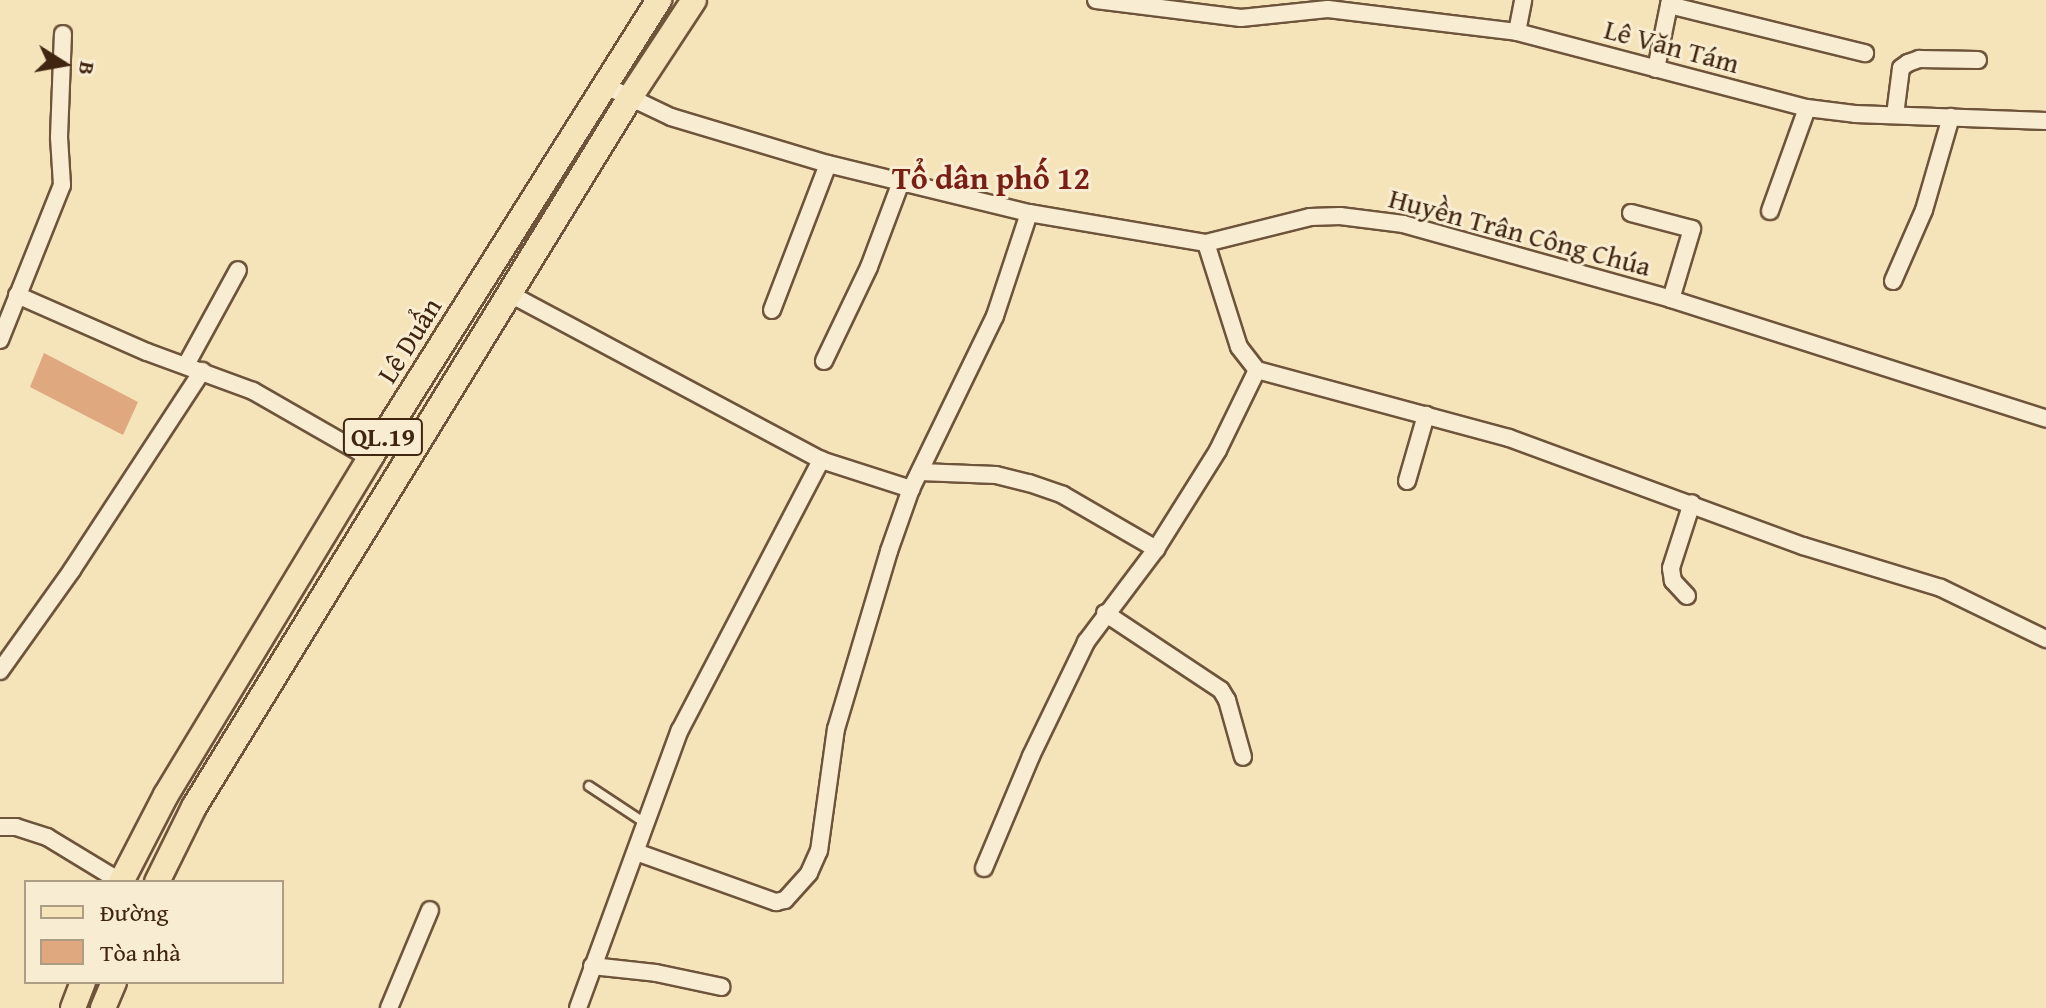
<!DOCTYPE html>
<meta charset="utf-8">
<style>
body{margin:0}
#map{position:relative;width:2046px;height:1008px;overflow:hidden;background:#f5e3b9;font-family:"Gentium Book Plus",serif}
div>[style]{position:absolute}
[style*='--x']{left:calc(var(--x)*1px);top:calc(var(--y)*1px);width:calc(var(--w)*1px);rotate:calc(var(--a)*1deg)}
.building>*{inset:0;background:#e0a87f}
.roads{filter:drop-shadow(2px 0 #6d543b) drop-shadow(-2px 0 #6d543b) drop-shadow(0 2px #6d543b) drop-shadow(0 -2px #6d543b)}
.service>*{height:8px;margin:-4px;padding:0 4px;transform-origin:4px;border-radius:4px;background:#f8edd2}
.minor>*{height:16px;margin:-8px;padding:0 8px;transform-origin:8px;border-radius:8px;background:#f8edd2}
.primary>*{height:24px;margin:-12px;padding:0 12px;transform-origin:12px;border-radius:12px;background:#f5e3b9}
span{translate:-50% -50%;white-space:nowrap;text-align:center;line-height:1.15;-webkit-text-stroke:6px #f8edd2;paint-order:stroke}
.shield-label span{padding:2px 6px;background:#f8edd2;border:2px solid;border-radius:6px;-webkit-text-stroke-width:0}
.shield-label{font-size:26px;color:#402511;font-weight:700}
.street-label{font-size:28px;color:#402511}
.quarter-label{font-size:32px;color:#7a1f14;font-weight:700}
.legend{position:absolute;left:24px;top:880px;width:260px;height:104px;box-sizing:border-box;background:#f8edd2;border:2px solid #ae9d85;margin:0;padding:10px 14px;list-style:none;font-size:24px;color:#402511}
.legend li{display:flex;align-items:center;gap:16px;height:40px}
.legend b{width:40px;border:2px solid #ae9d85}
.north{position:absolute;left:24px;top:24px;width:80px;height:80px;-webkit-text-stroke:6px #f8edd2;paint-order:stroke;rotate:101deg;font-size:22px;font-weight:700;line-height:32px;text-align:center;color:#402511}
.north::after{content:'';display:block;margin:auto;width:28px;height:36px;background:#402511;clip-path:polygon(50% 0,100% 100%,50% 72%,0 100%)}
</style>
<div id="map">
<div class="building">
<div style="clip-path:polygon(44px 353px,138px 402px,123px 435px,30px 387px)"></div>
</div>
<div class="roads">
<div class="service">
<div style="--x:589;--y:786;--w:67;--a:33.5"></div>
</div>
<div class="minor">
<div style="--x:1096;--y:0;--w:146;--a:7.1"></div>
<div style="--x:1241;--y:18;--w:87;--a:-5.9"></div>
<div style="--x:1328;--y:9;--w:190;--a:6.9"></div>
<div style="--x:1517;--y:32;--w:300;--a:14.7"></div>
<div style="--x:1807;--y:108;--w:48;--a:7.1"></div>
<div style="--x:1855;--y:114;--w:191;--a:2.1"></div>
<div style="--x:1669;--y:5;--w:202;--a:13.8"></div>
<div style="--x:1517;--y:32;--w:33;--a:-79"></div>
<div style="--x:1656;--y:69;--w:70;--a:-78.5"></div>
<div style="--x:604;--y:85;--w:74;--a:25.5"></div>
<div style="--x:671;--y:117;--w:164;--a:16.7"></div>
<div style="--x:828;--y:164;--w:207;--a:13.7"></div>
<div style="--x:1029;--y:213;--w:180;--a:9.6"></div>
<div style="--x:1206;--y:243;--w:107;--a:-14"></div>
<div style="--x:1310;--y:217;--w:30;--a:-2"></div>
<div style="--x:1340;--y:216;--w:64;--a:7.2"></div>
<div style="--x:1403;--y:224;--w:278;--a:15.6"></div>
<div style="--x:1671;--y:299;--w:394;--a:17.7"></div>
<div style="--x:1895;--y:115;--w:47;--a:-82.7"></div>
<div style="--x:1901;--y:68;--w:9;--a:-36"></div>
<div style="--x:1908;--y:63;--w:12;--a:-20"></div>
<div style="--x:1919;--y:59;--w:59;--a:1"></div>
<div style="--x:1770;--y:211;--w:109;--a:-70.2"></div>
<div style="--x:1631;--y:213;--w:63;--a:14.7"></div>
<div style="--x:1692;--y:229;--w:73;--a:106.7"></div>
<div style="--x:1206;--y:243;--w:109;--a:72.4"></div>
<div style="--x:1239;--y:347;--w:29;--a:52"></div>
<div style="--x:1257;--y:370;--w:261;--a:15.1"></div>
<div style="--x:1509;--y:438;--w:313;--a:20.2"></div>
<div style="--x:1803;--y:546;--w:144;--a:16.9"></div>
<div style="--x:1941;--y:588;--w:117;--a:25.9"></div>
<div style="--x:1893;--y:281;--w:77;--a:-66.4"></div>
<div style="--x:1924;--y:210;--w:97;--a:-73.8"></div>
<div style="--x:510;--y:294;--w:353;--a:28.1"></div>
<div style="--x:821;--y:460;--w:95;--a:17.9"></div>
<div style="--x:17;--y:295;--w:142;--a:23.7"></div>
<div style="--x:147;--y:352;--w:113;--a:20.2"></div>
<div style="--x:253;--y:391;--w:135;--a:29.8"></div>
<div style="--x:772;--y:310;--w:156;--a:-69"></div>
<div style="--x:0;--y:340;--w:167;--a:-68.2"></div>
<div style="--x:62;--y:185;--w:48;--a:-93.6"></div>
<div style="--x:59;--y:137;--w:103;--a:-87.8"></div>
<div style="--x:824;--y:361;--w:104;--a:-64.4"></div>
<div style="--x:869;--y:267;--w:91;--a:-69.4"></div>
<div style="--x:186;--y:365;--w:108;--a:-61.3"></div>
<div style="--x:920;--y:472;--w:76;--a:2.3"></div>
<div style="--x:996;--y:475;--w:34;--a:14"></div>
<div style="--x:1029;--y:483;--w:36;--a:19"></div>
<div style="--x:1063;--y:495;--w:108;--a:30.1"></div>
<div style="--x:1407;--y:481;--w:69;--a:-73.9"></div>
<div style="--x:1687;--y:596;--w:21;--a:-133"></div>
<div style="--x:1673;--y:581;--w:13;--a:-99"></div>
<div style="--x:1671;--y:568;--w:68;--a:-72.1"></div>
<div style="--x:1105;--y:613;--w:139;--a:33.6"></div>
<div style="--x:1221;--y:690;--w:12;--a:59"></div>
<div style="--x:1227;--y:700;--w:59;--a:74.3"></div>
<div style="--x:0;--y:671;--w:124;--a:-54.5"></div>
<div style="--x:72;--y:570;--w:238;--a:-56.8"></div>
<div style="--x:0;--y:827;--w:16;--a:0"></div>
<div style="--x:16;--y:827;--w:33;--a:18"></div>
<div style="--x:47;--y:837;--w:87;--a:31.3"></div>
<div style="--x:636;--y:852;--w:149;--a:19.7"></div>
<div style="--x:776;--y:902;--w:9;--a:-13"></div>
<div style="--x:785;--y:900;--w:36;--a:-48"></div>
<div style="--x:809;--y:873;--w:24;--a:-66"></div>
<div style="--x:819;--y:851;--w:123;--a:-82.1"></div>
<div style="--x:836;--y:729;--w:186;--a:-73.4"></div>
<div style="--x:889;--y:551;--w:66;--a:-70.5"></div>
<div style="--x:911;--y:489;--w:192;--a:-64.1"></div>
<div style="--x:995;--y:316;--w:108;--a:-71.7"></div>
<div style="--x:984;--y:868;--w:121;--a:-67.2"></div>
<div style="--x:1031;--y:756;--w:127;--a:-64.2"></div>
<div style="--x:1086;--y:642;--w:116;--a:-53"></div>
<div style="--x:1156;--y:549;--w:117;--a:-57.9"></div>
<div style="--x:1218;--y:450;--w:89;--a:-64"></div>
<div style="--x:592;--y:966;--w:64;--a:6.2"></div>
<div style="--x:656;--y:973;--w:67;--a:12"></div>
<div style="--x:389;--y:1008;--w:106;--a:-67.3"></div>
<div style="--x:578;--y:1008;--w:296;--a:-69.9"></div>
<div style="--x:680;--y:730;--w:305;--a:-62.4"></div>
</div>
<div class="primary">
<div style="--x:121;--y:882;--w:98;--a:-62.7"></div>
<div style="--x:166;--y:795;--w:394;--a:-58.8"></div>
<div style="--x:370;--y:458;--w:542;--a:-57.75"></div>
<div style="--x:157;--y:882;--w:84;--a:-63.7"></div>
<div style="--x:194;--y:807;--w:831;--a:-58.43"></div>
<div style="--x:629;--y:99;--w:118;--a:-56.7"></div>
<div style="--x:73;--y:1008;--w:28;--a:-69"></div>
<div style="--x:103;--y:1008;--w:28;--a:-67"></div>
</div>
</div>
<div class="shield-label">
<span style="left:383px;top:437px">QL.19</span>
</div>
<div class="street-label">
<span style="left:1672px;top:46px;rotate:15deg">Lê Văn Tám</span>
<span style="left:1520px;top:232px;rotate:15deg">Huyền Trân Công Chúa</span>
<span style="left:409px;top:340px;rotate:-58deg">Lê Duẩn</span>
</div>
<div class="quarter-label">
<span style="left:991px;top:178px">Tổ dân phố 12</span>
</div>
<ul class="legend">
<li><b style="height:10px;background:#f5e3b9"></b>Đường</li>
<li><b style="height:22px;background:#e0a87f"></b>Tòa nhà</li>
</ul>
<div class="north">B</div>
</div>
